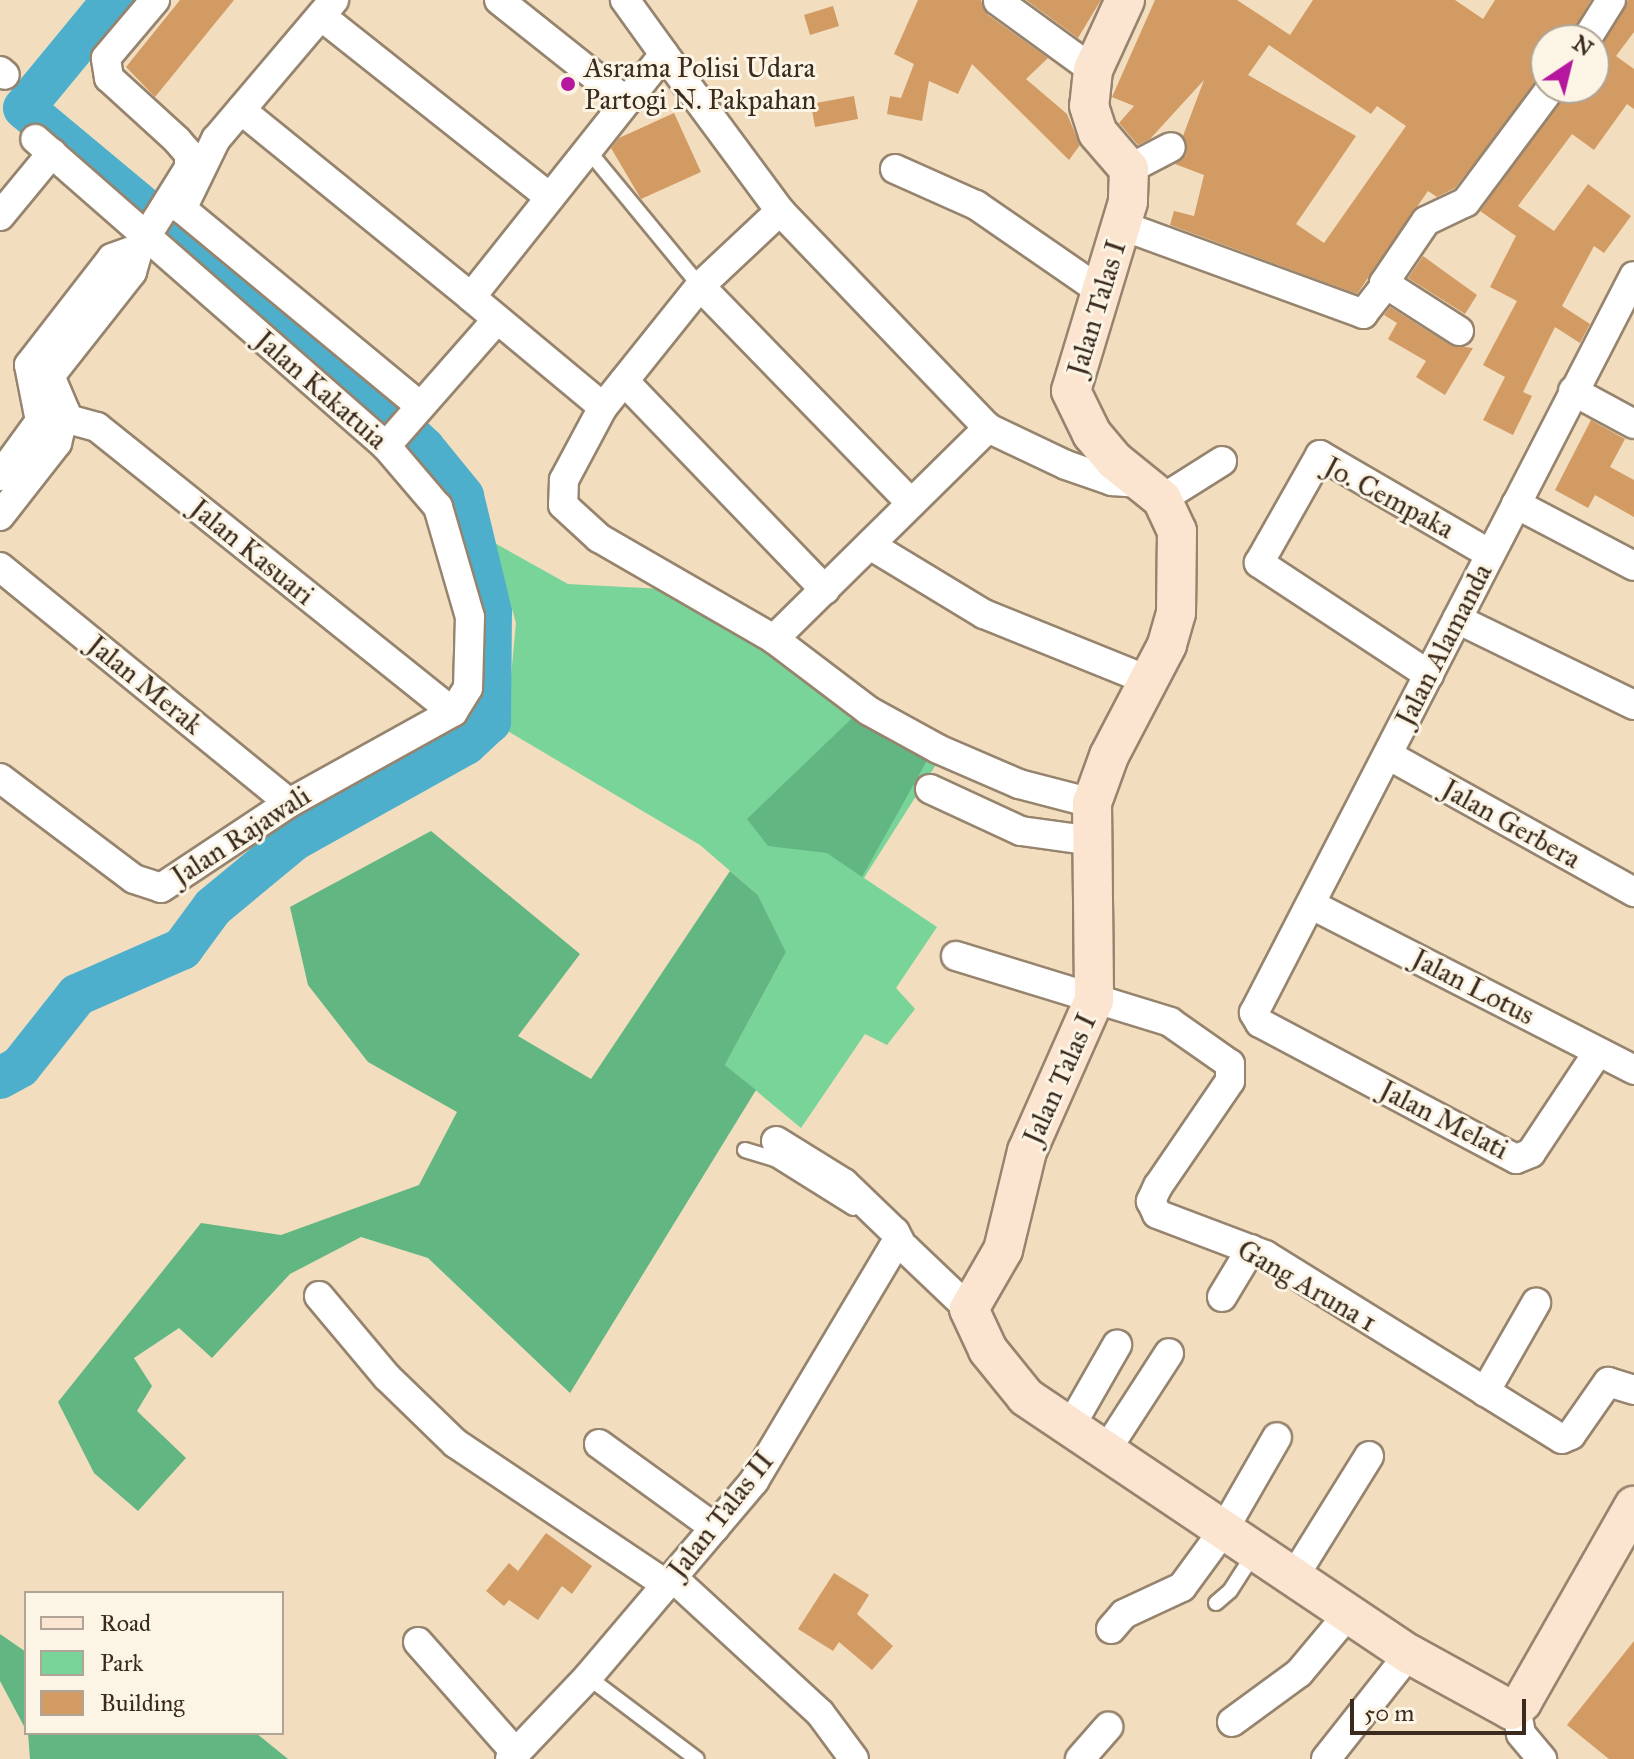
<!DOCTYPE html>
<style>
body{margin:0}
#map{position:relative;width:1634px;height:1759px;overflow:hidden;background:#f2ddbe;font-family:"IM FELL Great Primer",serif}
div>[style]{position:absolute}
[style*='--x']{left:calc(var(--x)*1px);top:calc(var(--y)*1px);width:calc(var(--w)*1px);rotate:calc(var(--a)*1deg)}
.green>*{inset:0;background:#79d49a}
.forest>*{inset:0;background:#62b682}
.river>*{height:42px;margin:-21px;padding:0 21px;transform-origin:21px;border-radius:21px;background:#4dafcc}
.building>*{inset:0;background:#d29b64}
.roads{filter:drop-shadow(2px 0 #96846e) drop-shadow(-2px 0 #96846e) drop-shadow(0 2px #96846e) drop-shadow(0 -2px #96846e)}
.lane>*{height:14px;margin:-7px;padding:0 7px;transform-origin:7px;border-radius:7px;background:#fff}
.street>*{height:28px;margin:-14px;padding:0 14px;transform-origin:14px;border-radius:14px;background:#fff}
.secondary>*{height:38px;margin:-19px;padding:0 19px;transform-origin:19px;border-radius:19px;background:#fce5d0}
.dots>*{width:22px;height:22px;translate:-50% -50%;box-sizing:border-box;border:4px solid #fcf5e5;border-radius:50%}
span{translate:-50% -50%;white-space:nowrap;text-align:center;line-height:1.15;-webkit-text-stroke:6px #fcf5e5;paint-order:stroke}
.poi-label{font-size:28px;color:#3b2a1e}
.left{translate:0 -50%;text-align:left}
.street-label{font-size:28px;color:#3b2a1e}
.legend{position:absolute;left:24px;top:1591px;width:260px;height:144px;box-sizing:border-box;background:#fcf5e5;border:2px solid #afa495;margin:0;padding:10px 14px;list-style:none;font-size:24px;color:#3b2a1e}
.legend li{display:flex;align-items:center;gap:16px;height:40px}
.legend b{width:40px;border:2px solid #afa495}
.north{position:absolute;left:1530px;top:24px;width:80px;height:80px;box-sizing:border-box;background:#fcf5e5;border:2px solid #afa495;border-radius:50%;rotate:35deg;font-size:22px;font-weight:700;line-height:32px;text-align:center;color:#3b2a1e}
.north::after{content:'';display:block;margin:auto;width:28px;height:36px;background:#b5179e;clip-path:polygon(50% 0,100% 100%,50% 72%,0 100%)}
.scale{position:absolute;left:1350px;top:1699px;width:176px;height:36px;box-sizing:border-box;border:4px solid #3b2a1e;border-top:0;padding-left:10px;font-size:24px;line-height:28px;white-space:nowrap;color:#3b2a1e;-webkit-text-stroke:6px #fcf5e5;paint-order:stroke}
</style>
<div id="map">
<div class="green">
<div style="clip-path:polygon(493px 542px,568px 584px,663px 589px,710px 609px,939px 760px,864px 878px,937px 927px,896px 988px,915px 1009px,887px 1045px,865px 1034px,801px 1128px,725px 1065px,786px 952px,758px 895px,700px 845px,506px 730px,516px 623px)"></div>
</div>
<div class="forest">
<div style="clip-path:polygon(872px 699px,939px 739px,862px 877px,827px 853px,768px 846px,747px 819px)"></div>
<div style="clip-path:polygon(431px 831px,580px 954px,518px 1036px,591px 1079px,730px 871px,758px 895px,786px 952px,725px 1065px,756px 1090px,570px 1393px,428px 1258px,361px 1237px,290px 1274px,212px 1358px,179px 1328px,134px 1358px,152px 1386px,137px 1411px,186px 1458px,138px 1511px,94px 1473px,58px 1402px,201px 1223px,281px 1235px,419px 1185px,457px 1112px,368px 1062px,308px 985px,290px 907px)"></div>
<div style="clip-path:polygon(0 1634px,26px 1652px,26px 1730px,0 1681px)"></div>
<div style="clip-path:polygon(28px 1733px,256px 1733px,288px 1759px,30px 1759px)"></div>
</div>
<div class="river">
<div style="--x:0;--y:1078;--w:23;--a:-29"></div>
<div style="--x:20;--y:1067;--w:92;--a:-51.6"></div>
<div style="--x:77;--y:995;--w:115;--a:-23.7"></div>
<div style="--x:182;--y:949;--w:52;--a:-53.6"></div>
<div style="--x:213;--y:907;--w:105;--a:-39.6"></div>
<div style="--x:294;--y:840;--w:197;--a:-29.2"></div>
<div style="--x:466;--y:744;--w:33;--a:-43"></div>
<div style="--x:490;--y:722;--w:110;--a:-89.5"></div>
<div style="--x:491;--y:612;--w:119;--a:-103.6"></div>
<div style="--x:463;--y:496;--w:62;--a:-129.1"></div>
<div style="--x:424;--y:448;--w:88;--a:-136.8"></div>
<div style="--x:360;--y:388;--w:437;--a:-140.2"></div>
<div style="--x:24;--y:108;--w:140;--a:-50.5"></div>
</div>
<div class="building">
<div style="clip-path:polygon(180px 0,234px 0,155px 97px,126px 67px)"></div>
<div style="clip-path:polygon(918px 0,981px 0,988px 15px,1048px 58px,1026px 79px,1067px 114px,1080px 145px,1069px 160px,972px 64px,958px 94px,929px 81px,922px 121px,887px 114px,890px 96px,901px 98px,914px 64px,894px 54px)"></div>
<div style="clip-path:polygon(1026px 0,1101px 0,1078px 38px)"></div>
<div style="clip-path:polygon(evenodd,1155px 0,1237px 0,1290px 35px,1313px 0,1455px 0,1483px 19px,1495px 0,1591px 0,1568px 40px,1546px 40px,1546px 72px,1455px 188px,1437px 197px,1428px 191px,1357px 294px,1170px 225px,1174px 211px,1194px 216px,1204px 175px,1175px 164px,1186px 155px,1183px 136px,1204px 80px,1150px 139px,1138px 145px,1119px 123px,1134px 106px,1112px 97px,1155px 0,1269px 45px,1371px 114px,1377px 106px,1406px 126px,1324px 243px,1296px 224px,1356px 136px,1248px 75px,1269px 45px)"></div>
<div style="clip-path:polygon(1628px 0,1634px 0,1634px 32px,1616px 56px,1634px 69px,1634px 109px,1627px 104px,1594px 150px,1572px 134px,1518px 206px,1554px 231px,1588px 184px,1631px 216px,1604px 253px,1594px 246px,1562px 306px,1590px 324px,1580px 343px,1555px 327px,1523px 392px,1532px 396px,1513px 435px,1483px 420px,1505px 377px,1483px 365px,1517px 301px,1490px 287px,1516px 236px,1480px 211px,1568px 88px,1594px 88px,1594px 55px)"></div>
<div style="clip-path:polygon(833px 6px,839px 26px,810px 35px,804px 15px)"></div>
<div style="clip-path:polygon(854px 96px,858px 119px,815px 127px,811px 104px)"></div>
<div style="clip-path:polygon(674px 113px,701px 172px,641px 199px,611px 148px,619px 138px)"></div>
<div style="clip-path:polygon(1423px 256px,1477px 295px,1465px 314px,1408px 278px)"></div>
<div style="clip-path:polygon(1390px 307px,1450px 345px,1473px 348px,1445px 395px,1416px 377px,1426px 361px,1388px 339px,1397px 323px,1384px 315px)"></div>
<div style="clip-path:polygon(1591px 420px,1625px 439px,1610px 467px,1634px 480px,1634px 517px,1595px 495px,1588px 508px,1555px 490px)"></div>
<div style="clip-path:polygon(546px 1533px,592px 1566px,572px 1594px,562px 1586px,538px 1620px,509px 1600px,504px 1606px,486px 1591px,509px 1563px,518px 1571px)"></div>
<div style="clip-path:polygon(834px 1573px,869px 1595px,857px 1614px,893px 1646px,872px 1670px,839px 1642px,833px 1651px,798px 1629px)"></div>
<div style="clip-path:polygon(1634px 1641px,1634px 1759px,1609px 1759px,1567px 1725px)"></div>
</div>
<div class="roads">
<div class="lane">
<div style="--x:587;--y:149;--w:178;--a:50.5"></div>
<div style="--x:745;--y:1150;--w:31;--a:17"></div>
<div style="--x:775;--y:1159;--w:92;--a:32.1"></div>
<div style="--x:1216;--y:1603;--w:18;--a:-41"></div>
<div style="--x:1230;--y:1591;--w:46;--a:-57.3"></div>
<div style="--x:588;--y:1677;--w:136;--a:37"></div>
</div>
<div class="street">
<div style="--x:334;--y:0;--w:182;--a:130.3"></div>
<div style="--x:216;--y:139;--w:78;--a:115.9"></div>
<div style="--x:182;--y:209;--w:308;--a:39.6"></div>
<div style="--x:499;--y:0;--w:162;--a:38.5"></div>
<div style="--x:998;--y:1;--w:117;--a:36"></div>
<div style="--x:321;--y:16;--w:290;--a:38.4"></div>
<div style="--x:1586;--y:40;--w:47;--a:-58"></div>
<div style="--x:664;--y:54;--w:195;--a:53.5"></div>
<div style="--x:780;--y:211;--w:301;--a:46.2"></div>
<div style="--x:988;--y:428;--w:86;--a:25.4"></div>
<div style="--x:1066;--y:465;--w:49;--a:19.2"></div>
<div style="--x:1112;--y:481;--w:28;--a:4"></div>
<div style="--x:0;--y:71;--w:6;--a:39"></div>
<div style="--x:241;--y:110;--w:296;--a:39.1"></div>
<div style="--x:895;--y:169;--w:89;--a:24"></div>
<div style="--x:976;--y:205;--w:150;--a:34.6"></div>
<div style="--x:1129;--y:169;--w:47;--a:-27.6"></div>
<div style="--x:780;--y:211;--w:110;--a:136.8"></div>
<div style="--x:700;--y:286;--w:155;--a:128.7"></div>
<div style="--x:603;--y:407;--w:83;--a:118.1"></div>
<div style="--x:564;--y:480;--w:25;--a:92"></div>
<div style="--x:563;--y:505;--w:49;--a:42.5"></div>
<div style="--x:599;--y:538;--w:202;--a:30"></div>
<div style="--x:774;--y:639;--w:119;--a:37.2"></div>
<div style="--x:869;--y:711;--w:79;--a:28.8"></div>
<div style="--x:938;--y:749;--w:88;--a:23.4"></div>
<div style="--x:1019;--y:784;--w:75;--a:14.6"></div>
<div style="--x:0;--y:216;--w:82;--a:-50.5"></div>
<div style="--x:1123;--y:226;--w:256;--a:20.1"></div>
<div style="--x:1363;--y:314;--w:36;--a:-52"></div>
<div style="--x:700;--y:286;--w:303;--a:45.8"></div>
<div style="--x:1459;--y:331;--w:89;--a:-147.4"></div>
<div style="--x:1384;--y:283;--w:75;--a:-55.9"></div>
<div style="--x:1426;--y:221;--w:44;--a:-25.4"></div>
<div style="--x:1466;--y:202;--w:142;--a:-53.3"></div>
<div style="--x:624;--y:381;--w:290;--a:46.1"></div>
<div style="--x:1573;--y:391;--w:69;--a:28.4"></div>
<div style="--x:603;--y:407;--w:172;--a:-140.2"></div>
<div style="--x:471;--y:297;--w:310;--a:-51.5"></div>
<div style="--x:664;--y:54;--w:67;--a:-125.8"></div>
<div style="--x:42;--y:412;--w:57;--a:15.3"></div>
<div style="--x:97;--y:427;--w:456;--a:38.7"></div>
<div style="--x:386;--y:446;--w:167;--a:-48.7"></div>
<div style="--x:0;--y:476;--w:68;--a:-54"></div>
<div style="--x:40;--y:421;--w:57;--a:-101.1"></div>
<div style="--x:29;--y:365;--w:135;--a:-52.2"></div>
<div style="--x:112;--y:258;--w:29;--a:-20"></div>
<div style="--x:1162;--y:499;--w:71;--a:-32.3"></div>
<div style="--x:1516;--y:504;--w:133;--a:27.7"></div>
<div style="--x:0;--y:516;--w:93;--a:-52"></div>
<div style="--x:57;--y:443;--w:33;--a:-76"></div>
<div style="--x:65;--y:411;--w:38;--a:-113"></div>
<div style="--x:50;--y:376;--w:132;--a:-51.7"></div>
<div style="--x:132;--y:272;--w:25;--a:-74"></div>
<div style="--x:139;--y:248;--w:94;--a:-58"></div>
<div style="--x:189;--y:168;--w:14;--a:-90"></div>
<div style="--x:189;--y:154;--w:18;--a:-131"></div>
<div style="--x:177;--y:140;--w:92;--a:-137.6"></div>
<div style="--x:109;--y:78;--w:20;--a:-99"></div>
<div style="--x:106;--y:58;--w:76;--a:-49.8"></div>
<div style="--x:870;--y:545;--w:133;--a:31.2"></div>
<div style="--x:984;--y:614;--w:179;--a:22"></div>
<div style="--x:0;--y:567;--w:373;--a:39.2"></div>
<div style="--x:1457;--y:619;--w:197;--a:25.9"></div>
<div style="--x:774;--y:639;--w:301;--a:-44.6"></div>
<div style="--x:1429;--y:675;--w:204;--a:-146.6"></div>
<div style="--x:1259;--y:563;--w:124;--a:-60.5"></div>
<div style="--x:1320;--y:455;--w:197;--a:30.2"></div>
<div style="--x:1388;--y:755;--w:282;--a:29.1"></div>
<div style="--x:0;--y:778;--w:168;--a:37"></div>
<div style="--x:134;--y:879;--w:28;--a:18"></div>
<div style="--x:161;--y:888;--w:154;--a:-33.6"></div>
<div style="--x:289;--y:803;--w:188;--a:-29"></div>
<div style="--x:453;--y:712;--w:28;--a:-58"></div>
<div style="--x:468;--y:688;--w:71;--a:-88.4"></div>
<div style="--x:470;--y:617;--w:115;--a:-106.2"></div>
<div style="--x:438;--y:507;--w:80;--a:-130.4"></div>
<div style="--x:386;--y:446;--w:466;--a:-138.8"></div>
<div style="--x:930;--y:789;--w:100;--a:24.8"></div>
<div style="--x:1021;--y:831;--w:74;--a:7.8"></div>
<div style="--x:1312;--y:905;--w:362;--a:27.1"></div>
<div style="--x:956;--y:956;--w:224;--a:17.1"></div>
<div style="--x:1170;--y:1022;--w:73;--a:35"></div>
<div style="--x:1230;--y:1064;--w:17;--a:90"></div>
<div style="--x:1230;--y:1081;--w:127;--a:124.4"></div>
<div style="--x:1158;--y:1186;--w:17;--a:115"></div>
<div style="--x:1151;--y:1201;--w:14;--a:65"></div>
<div style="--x:1157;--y:1214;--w:116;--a:20.8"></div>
<div style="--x:1265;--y:1255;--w:349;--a:31.8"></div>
<div style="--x:1562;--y:1439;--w:10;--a:-24"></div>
<div style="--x:1571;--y:1435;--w:65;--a:-55.1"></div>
<div style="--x:1608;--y:1382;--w:27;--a:17"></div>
<div style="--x:1598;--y:1052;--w:121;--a:123.6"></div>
<div style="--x:1531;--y:1153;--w:16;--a:158"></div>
<div style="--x:1516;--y:1159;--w:290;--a:-152"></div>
<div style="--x:1260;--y:1023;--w:12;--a:-121"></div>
<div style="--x:1254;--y:1013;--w:829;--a:-62.72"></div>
<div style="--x:776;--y:1141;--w:80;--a:31.7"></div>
<div style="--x:844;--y:1183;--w:71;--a:43.9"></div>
<div style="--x:895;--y:1232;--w:17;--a:62"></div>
<div style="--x:319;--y:1296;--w:106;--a:50"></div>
<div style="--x:387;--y:1377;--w:95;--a:44.1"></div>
<div style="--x:455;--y:1443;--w:254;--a:33.8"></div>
<div style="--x:1222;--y:1297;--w:56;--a:-58.9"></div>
<div style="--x:1485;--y:1392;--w:103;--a:-60.2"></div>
<div style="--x:1070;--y:1427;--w:95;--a:-60.2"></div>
<div style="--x:599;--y:1444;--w:143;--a:35.9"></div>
<div style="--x:1107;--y:1449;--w:114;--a:-57.1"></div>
<div style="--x:1295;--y:1575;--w:140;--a:-58.1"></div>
<div style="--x:672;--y:1577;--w:201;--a:42.6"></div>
<div style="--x:820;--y:1713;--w:57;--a:53.5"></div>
<div style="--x:1111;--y:1629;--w:20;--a:-49"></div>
<div style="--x:1124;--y:1614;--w:64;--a:-25"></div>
<div style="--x:1182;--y:1587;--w:69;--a:-53.8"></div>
<div style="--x:1223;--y:1531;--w:108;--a:-60.1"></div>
<div style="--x:418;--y:1642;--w:148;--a:48.6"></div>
<div style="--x:1516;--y:1708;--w:26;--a:79"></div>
<div style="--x:1521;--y:1734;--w:33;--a:50"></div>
<div style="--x:1232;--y:1722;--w:83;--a:-36.2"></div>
<div style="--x:1299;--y:1673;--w:80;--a:-50.1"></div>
<div style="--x:510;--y:1759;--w:113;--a:-46.4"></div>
<div style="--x:588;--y:1677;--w:257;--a:-49.7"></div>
<div style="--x:754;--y:1481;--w:271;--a:-59.2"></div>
<div style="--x:893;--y:1248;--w:13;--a:4"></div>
<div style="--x:906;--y:1249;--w:87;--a:43.6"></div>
<div style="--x:1080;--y:1759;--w:43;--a:-48.8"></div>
<div style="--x:1326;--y:1759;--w:134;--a:-51.7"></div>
</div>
<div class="secondary">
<div style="--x:1125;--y:0;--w:77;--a:114.6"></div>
<div style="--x:1093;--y:70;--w:36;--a:96"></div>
<div style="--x:1089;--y:106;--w:28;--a:72"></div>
<div style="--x:1098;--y:133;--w:48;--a:49.3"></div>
<div style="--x:1129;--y:169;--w:33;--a:92"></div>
<div style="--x:1128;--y:202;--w:197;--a:106.8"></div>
<div style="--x:1071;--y:391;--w:48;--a:64"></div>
<div style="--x:1092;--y:434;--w:35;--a:50"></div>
<div style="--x:1115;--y:461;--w:60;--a:39"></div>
<div style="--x:1162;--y:499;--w:35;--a:65"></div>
<div style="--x:1177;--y:531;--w:82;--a:90.7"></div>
<div style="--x:1176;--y:613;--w:33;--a:106"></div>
<div style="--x:1167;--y:645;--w:125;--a:117.6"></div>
<div style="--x:1109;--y:756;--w:50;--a:109.9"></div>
<div style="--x:1092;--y:803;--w:197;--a:89.4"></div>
<div style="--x:1094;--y:1000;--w:165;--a:113.9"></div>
<div style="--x:1027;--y:1151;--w:102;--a:103.6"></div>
<div style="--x:1003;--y:1250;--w:68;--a:120"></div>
<div style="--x:969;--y:1309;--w:45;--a:65.1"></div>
<div style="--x:988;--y:1350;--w:60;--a:51"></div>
<div style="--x:1026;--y:1397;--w:461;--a:33.9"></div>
<div style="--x:1409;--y:1654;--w:116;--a:28.8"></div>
<div style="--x:1511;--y:1710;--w:14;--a:-36"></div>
<div style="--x:1522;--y:1702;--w:226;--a:-60.3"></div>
</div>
</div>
<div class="dots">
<div style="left:568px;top:84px;background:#b5179e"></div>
</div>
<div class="poi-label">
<span class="left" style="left:584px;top:84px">Asrama Polisi Udara<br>Partogi N. Pakpahan</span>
</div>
<div class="street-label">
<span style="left:1097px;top:308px;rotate:-73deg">Jalan Talas I</span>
<span style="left:321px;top:390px;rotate:41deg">Jalan Kakatuia</span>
<span style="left:1389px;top:498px;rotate:28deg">Jo. Cempaka</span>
<span style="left:252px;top:552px;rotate:39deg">Jalan Kasuari</span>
<span style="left:1444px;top:645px;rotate:-63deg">Jalan Alamanda</span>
<span style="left:145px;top:685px;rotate:39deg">Jalan Merak</span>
<span style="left:1511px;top:824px;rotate:29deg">Jalan Gerbera</span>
<span style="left:241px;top:836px;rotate:-33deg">Jalan Rajawali</span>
<span style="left:1473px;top:987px;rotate:27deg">Jalan Lotus</span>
<span style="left:1060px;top:1079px;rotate:-66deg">Jalan Talas I</span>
<span style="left:1444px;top:1120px;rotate:27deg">Jalan Melati</span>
<span style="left:1307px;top:1286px;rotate:30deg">Gang Aruna 1</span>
<span style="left:721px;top:1515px;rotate:-52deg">Jalan Talas II</span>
</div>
<ul class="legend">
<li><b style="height:10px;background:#fce5d0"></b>Road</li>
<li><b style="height:22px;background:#79d49a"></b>Park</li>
<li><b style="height:22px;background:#d29b64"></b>Building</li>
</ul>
<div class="north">N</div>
<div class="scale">50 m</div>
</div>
